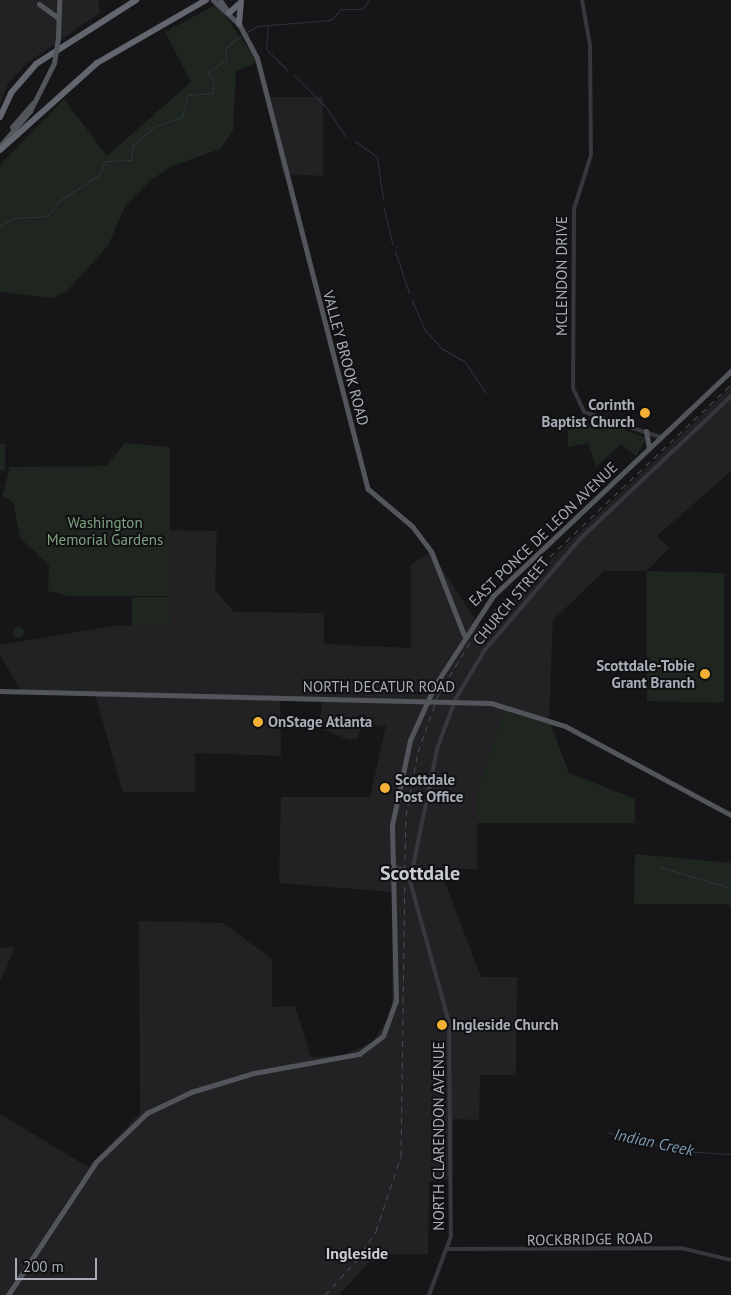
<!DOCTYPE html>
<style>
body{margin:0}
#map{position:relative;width:731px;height:1295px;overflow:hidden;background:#161618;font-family:"PT Sans",sans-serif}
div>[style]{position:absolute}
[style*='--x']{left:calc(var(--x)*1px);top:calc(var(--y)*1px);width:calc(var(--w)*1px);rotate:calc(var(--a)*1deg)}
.built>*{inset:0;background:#222225}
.green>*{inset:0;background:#1e261f}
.round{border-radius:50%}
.stream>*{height:1px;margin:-0.5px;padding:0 0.5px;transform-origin:0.5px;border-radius:0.5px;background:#2c353c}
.minor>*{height:4px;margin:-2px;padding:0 2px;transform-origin:2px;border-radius:2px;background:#37383d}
.major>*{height:5px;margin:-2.5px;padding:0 2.5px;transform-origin:2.5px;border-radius:2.5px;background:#53555c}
.highway>*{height:6px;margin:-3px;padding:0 3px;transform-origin:3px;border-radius:3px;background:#63666e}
.rail>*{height:1px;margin-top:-0.5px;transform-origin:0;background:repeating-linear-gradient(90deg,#4a4c52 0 6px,transparent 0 11px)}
.major-bridge>*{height:5px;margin:-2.5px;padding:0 2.5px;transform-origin:2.5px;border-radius:2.5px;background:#53555c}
.dots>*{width:14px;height:14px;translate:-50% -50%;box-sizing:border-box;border:2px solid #111113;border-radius:50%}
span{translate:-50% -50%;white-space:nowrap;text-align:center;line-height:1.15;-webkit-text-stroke:4px #111113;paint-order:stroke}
.street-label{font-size:15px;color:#a8adb8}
.poi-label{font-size:15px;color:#a8adb8;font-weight:700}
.right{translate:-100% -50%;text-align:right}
.left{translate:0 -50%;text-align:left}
.park-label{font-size:15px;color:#7fa381}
.water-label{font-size:16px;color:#7f9bb3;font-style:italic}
.neighbourhood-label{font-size:16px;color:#c9ccd4;font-weight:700}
.district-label{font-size:20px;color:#c9ccd4;font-weight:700}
.scale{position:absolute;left:15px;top:1258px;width:82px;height:22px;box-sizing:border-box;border:2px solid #a8adb8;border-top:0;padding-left:6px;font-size:15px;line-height:18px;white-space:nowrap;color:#a8adb8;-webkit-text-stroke:4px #111113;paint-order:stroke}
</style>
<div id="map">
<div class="built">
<div style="clip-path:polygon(0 0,98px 0,100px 13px,27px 63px,8px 84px,0 104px)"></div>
<div style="clip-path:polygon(266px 97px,323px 97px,323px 176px,283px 174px)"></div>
<div style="clip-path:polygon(731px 387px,731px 471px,657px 536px,669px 548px,647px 571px,604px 571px,553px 620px,549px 720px,477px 793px,477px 869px,440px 869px,481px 977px,517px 977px,516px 1075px,480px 1075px,479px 1120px,453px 1119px,452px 1179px,429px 1182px,428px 1254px,377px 1254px,339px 1295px,0 1295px,0 1114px,88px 1167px,140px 1113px,139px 921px,223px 923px,272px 959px,272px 1007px,295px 1006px,311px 1057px,343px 1055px,373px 1042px,392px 1011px,392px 892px,279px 883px,281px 797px,370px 797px,386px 726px,362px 725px,357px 739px,349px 740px,318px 727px,323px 700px,280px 699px,281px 756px,195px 753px,195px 792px,123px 792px,95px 694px,21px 691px,0 655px,0 645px,113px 626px,170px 626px,170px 530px,217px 531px,215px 590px,234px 612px,324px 613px,324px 644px,411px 648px,411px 565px,431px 551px,484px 634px,540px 570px)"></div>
<div style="clip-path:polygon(15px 946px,5px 971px,0 981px,0 948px)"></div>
</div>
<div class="green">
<div style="clip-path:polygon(217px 4px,258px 62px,236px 71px,233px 131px,220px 149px,170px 167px,150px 181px,125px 206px,108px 246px,67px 291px,52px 298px,0 292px,0 165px,64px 99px,107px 156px,191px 82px,165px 32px)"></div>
<div style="clip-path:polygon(586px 416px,647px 438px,636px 456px,621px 444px,596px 467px,588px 443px,568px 447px,568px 431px)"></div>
<div style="clip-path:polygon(125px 443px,170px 447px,170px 596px,68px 596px,48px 591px,49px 565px,20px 538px,13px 502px,2px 496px,10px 467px,106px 466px)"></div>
<div style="clip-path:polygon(0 444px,5px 444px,5px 470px,0 470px)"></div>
<div style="clip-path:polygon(647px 571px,724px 573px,724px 703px,647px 701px)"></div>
<div style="clip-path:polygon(132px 597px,170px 597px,171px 626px,132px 626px)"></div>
<div class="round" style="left:12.5px;top:626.5px;width:11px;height:11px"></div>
<div style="clip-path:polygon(506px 706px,549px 720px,569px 773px,635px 799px,635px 823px,477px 823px,477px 793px)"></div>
<div style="clip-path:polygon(635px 854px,731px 863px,731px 908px,728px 904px,634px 904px)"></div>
</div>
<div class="stream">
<div style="--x:268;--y:26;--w:23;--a:95"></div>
<div style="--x:266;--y:49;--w:30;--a:45"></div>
<div style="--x:247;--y:32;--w:12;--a:-31"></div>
<div style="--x:257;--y:26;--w:74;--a:-4.6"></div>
<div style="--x:331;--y:20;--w:15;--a:-48"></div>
<div style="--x:341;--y:9;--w:21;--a:0"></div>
<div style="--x:362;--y:9;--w:11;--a:-52"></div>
<div style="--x:293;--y:74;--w:44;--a:45"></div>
<div style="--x:324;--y:105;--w:39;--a:55"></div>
<div style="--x:355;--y:141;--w:27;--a:36"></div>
<div style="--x:377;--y:157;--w:42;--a:81.9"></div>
<div style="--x:384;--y:208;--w:37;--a:77"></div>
<div style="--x:0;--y:226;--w:15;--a:-32"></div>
<div style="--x:13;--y:218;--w:34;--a:-3"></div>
<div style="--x:47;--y:216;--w:19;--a:-51"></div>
<div style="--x:59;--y:201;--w:48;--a:-33"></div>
<div style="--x:99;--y:175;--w:15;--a:-67"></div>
<div style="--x:105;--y:161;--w:26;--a:-2"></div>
<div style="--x:131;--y:160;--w:14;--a:-86"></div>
<div style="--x:132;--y:146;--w:30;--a:-41"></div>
<div style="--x:155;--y:126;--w:28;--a:-18"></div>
<div style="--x:182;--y:117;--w:23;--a:-75"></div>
<div style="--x:188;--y:95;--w:24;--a:-5"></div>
<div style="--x:212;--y:93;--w:9;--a:-77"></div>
<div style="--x:214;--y:84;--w:13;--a:-117"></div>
<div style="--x:208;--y:72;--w:22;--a:-34"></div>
<div style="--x:226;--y:60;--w:12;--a:-95"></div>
<div style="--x:225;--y:48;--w:23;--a:-38"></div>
<div style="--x:395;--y:251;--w:44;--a:71.6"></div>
<div style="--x:412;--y:300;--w:33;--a:67"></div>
<div style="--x:425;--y:330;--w:24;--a:48"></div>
<div style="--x:441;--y:348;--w:28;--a:30"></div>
<div style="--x:465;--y:362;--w:37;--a:56"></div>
<div style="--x:660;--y:867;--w:74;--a:16.5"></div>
<div style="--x:607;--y:1132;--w:76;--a:14.4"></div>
<div style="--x:681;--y:1151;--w:50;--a:3.4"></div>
</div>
<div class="minor">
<div style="--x:582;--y:0;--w:46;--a:79.9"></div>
<div style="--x:590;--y:45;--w:110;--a:89.5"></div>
<div style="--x:591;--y:155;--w:57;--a:107.5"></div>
<div style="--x:574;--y:209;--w:179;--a:90.3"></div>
<div style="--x:573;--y:388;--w:26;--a:65"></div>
<div style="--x:584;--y:412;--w:80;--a:18.2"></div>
<div style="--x:395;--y:867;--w:8;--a:14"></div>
<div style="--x:403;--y:869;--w:14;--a:60"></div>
<div style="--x:410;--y:881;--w:147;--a:74.6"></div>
<div style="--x:449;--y:1023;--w:213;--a:89.5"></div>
<div style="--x:451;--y:1236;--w:63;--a:110.4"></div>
<div style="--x:410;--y:881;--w:135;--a:-78.4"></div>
<div style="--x:437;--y:749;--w:52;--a:-69.8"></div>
<div style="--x:455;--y:700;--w:57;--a:-59.4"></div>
<div style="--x:484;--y:651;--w:148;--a:-49.4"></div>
<div style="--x:580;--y:539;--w:208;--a:-43.4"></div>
<div style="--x:448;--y:1249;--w:233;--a:-0.2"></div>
<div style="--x:681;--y:1248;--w:51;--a:13.5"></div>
</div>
<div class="major">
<div style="--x:213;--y:0;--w:35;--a:43"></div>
<div style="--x:239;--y:24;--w:38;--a:62"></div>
<div style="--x:257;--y:58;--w:445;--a:75.6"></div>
<div style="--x:368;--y:489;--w:57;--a:40.1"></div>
<div style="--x:412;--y:526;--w:31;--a:53"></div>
<div style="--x:431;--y:551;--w:90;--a:68.6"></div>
<div style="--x:220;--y:0;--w:16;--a:55"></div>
<div style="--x:39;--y:4;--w:24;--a:36"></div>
<div style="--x:58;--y:37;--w:37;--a:-88"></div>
<div style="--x:12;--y:127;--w:32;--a:-49"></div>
<div style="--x:0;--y:146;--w:46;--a:-49.4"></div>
<div style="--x:30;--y:111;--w:54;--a:-63.4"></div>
<div style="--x:646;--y:431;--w:17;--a:80"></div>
<div style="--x:0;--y:691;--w:491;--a:1.4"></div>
<div style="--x:491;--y:703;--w:77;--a:17.3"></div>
<div style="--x:565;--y:726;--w:188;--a:28.2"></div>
<div style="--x:8;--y:1295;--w:159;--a:-56.5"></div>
<div style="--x:96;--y:1162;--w:71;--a:-43.9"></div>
<div style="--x:147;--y:1113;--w:49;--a:-25.5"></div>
<div style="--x:191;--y:1092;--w:66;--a:-16.8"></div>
<div style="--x:254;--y:1073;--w:107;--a:-10.3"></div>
<div style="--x:359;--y:1054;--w:30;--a:-37"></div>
<div style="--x:383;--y:1036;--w:37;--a:-70"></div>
<div style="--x:396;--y:1001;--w:176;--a:-91.3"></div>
<div style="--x:392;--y:825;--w:87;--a:-78"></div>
<div style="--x:410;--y:740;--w:60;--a:-65.6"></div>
<div style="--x:435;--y:685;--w:106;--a:-56.9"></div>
<div style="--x:493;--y:596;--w:328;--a:-43.4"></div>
</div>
<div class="highway">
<div style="--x:229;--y:13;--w:13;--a:-42"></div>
<div style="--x:239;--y:24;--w:22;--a:-85"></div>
<div style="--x:0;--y:117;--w:26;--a:-65"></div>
<div style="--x:11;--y:93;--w:38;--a:-49"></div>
<div style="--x:36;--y:64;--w:119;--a:-32.6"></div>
<div style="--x:0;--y:150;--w:130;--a:-41.9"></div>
<div style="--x:97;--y:63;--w:126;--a:-30"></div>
</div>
<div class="rail">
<div style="--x:325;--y:1295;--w:46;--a:-47.6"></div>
<div style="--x:356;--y:1261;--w:36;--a:-56"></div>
<div style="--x:376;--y:1231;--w:79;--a:-71.6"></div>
<div style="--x:401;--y:1156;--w:340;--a:-89.2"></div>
<div style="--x:406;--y:816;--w:65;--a:-79.4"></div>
<div style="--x:418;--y:752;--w:60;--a:-70.7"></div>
<div style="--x:438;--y:695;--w:69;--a:-58.6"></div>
<div style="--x:474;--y:636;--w:44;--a:-50.5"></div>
<div style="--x:502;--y:602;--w:315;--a:-43.5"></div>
</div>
<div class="major-bridge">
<div style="--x:54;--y:63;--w:26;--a:-81"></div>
</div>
<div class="dots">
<div style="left:645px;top:413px;background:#f2b134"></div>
<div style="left:705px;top:674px;background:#f2b134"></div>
<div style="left:258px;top:722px;background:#f2b134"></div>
<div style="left:385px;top:788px;background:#f2b134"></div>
<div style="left:442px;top:1025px;background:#f2b134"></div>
</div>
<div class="street-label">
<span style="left:562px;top:276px;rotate:-90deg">MCLENDON DRIVE</span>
<span style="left:346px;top:358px;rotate:75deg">VALLEY BROOK ROAD</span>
<span style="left:543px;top:534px;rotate:-44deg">EAST PONCE DE LEON AVENUE</span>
<span style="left:511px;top:601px;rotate:-50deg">CHURCH STREET</span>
<span style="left:379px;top:687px">NORTH DECATUR ROAD</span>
<span style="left:439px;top:1136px;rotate:-90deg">NORTH CLARENDON AVENUE</span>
<span style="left:590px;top:1239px;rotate:-1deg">ROCKBRIDGE ROAD</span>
</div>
<div class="poi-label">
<span class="right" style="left:635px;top:413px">Corinth<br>Baptist Church</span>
<span class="right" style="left:695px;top:674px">Scottdale-Tobie<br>Grant Branch</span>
<span class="left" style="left:268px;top:722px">OnStage Atlanta</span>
<span class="left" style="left:395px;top:788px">Scottdale<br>Post Office</span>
<span class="left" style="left:452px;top:1025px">Ingleside Church</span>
</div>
<div class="park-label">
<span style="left:105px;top:531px">Washington<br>Memorial Gardens</span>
</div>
<div class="water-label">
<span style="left:654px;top:1142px;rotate:12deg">Indian Creek</span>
</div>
<div class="neighbourhood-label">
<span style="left:357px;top:1253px">Ingleside</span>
</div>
<div class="district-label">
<span style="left:420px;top:873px">Scottdale</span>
</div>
<div class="scale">200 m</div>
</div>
